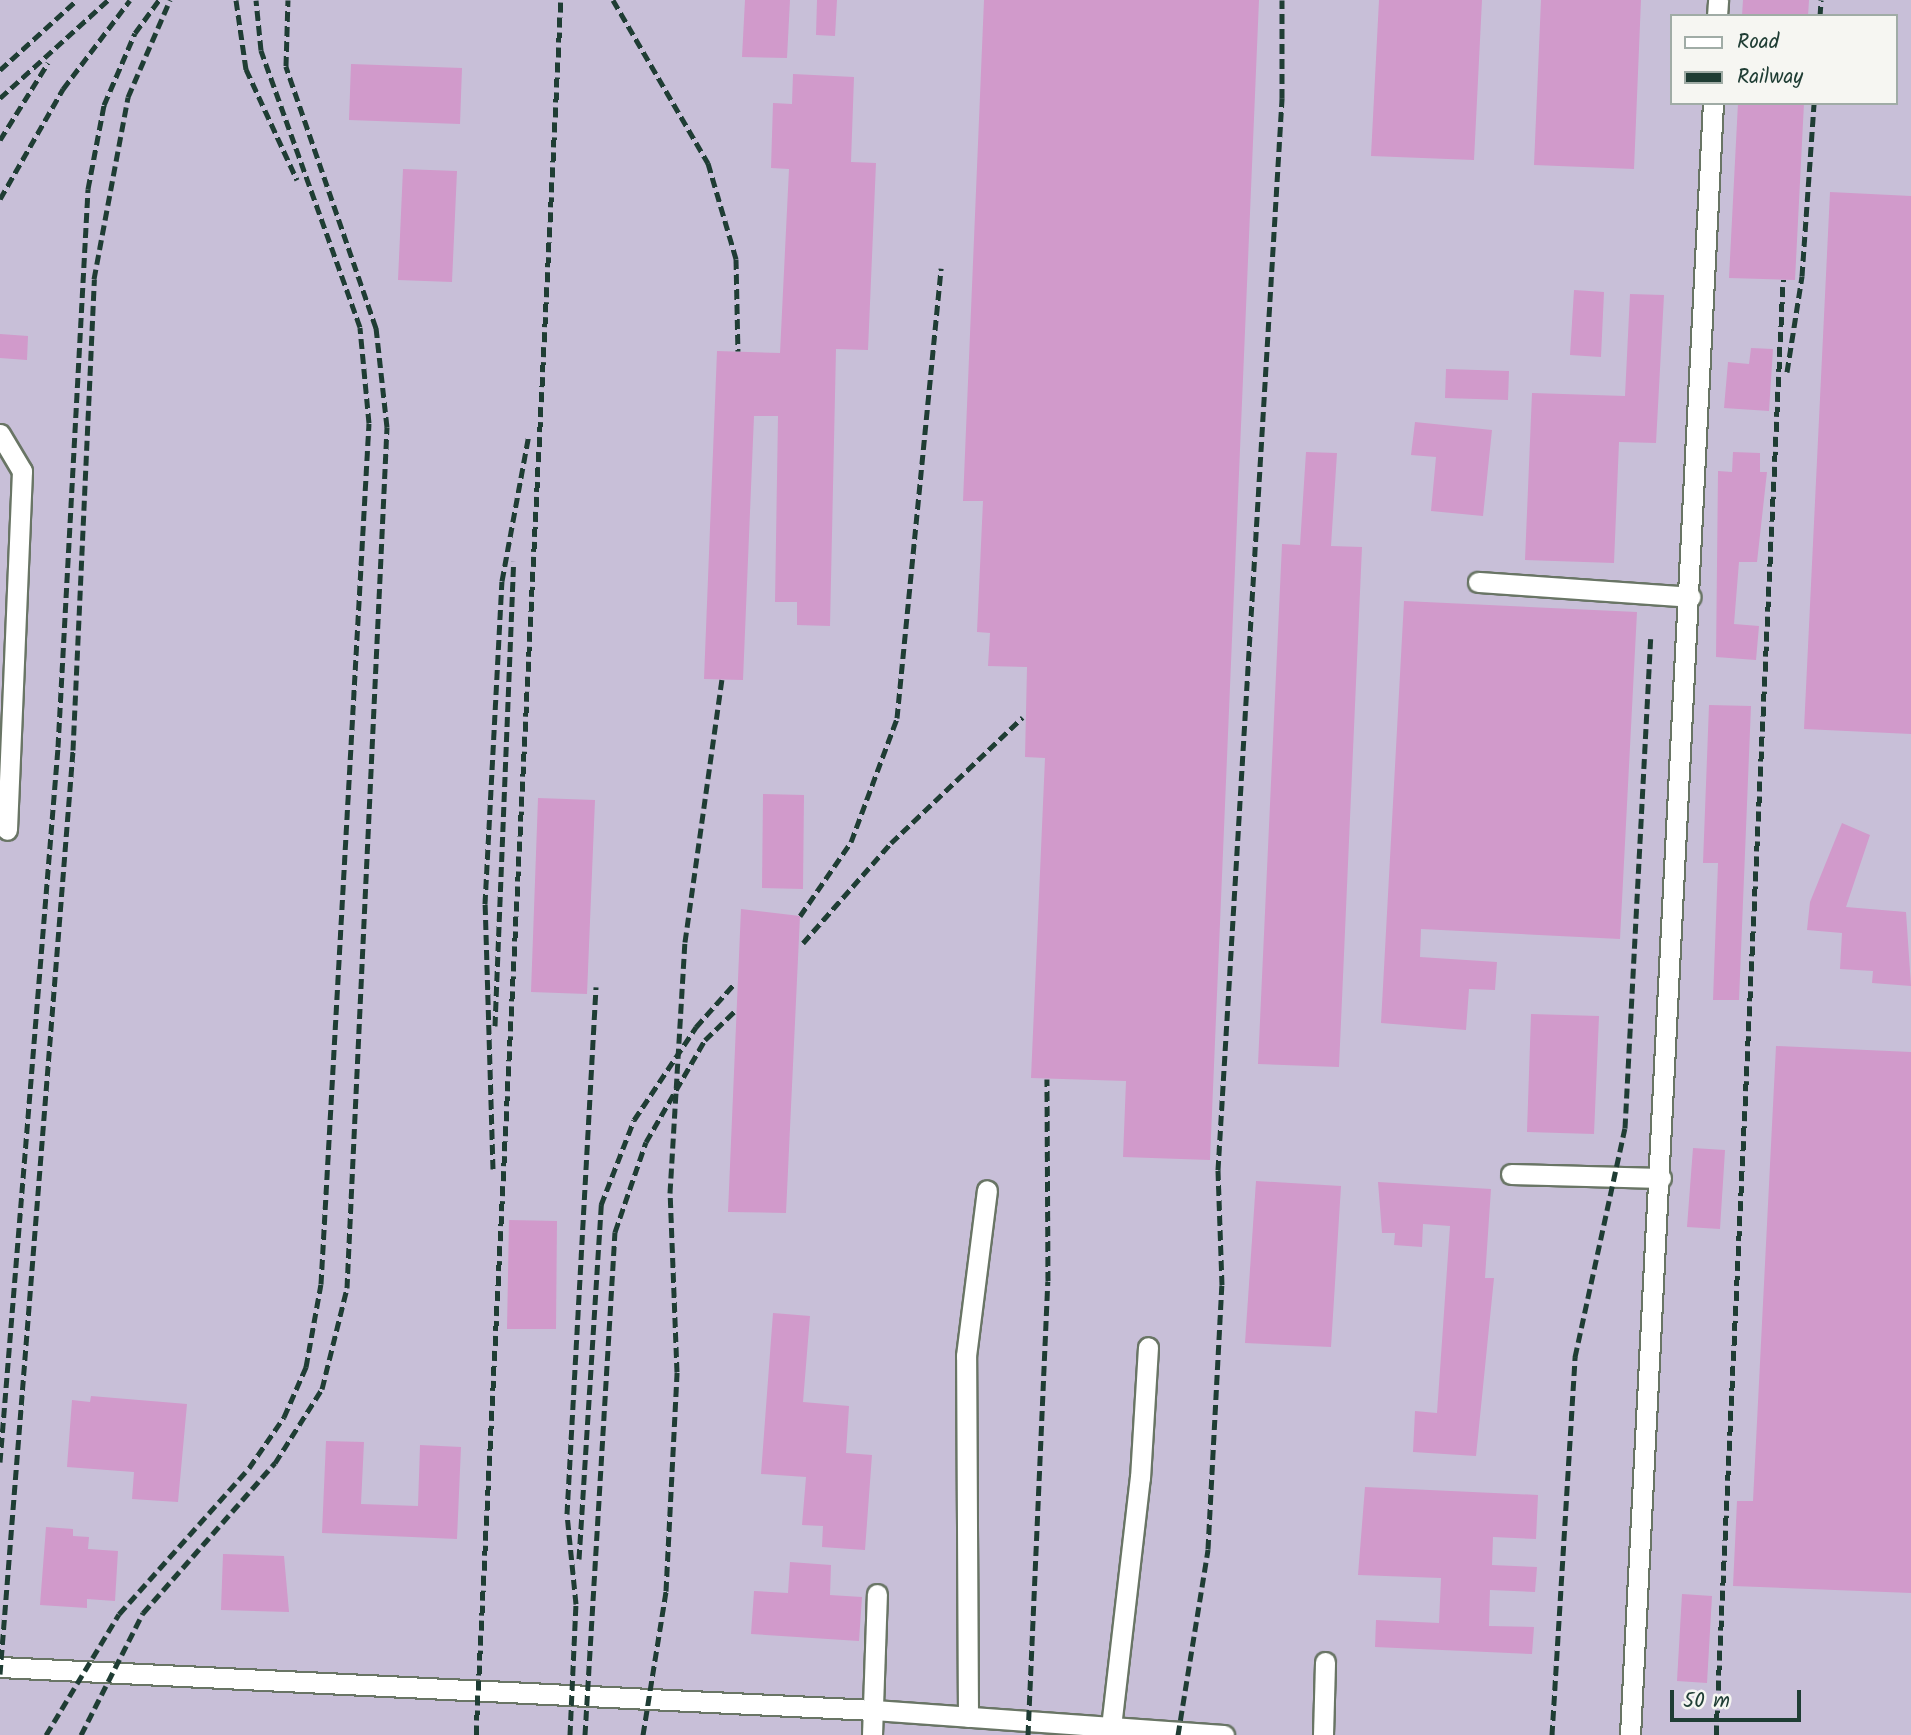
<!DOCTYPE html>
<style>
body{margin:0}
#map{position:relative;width:1911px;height:1735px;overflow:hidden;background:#f2ddc1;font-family:Kalam,sans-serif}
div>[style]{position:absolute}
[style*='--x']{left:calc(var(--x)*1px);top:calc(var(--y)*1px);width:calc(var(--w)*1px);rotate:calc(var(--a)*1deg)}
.industrial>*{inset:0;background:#c8bfd8}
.building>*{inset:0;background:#d19acb}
.roads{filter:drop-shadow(2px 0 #697565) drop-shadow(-2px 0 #697565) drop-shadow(0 2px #697565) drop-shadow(0 -2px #697565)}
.minor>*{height:19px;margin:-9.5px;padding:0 9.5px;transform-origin:9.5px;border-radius:9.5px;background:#fff}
.rail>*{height:5px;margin-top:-2.5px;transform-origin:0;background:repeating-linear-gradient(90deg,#1f3d34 0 10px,transparent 0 15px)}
span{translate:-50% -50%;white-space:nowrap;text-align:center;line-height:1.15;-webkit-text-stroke:7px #f6f6f2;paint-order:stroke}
.legend{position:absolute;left:1670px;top:14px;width:228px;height:91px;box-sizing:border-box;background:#f6f6f2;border:2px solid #a0aca6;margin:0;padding:9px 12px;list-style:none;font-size:21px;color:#1f3d34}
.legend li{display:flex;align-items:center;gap:14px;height:35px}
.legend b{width:35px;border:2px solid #a0aca6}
.scale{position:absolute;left:1670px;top:1690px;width:131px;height:32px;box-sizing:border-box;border:4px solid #1f3d34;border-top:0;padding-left:9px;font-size:21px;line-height:24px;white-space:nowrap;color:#1f3d34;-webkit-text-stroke:5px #f6f6f2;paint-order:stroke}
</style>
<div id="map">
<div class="industrial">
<div style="clip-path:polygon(evenodd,0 0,1911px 0,1911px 1735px,0 1735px,0 0,1671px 16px,1895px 16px,1895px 103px,1671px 103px,1671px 16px)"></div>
</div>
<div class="building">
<div style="clip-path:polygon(745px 0,790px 0,787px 58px,742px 57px)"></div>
<div style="clip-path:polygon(817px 0,837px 0,835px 36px,816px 35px)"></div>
<div style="clip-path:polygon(984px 0,1259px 0,1210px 1160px,1123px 1157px,1126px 1081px,1031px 1078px,1045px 758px,1025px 757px,1027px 667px,988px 666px,990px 633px,977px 632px,983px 501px,963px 501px)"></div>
<div style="clip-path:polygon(1379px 0,1482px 0,1474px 160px,1371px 156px)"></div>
<div style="clip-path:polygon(1541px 0,1641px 0,1634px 169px,1534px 165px)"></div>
<div style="clip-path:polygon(1743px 0,1809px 0,1808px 16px,1742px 16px)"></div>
<div style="clip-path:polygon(351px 64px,462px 68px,460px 124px,349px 120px)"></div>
<div style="clip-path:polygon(793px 74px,854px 77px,851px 162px,876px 163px,868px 350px,836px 349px,830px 626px,797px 625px,797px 602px,775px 602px,778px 416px,754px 416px,743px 680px,704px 679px,717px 351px,780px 353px,789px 169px,771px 168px,773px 103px,792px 104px)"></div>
<div style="clip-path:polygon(1738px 103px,1804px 103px,1795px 280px,1729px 278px)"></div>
<div style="clip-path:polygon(403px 169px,457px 171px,452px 282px,398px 280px)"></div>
<div style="clip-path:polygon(1830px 192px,1911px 196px,1911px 734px,1804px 729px)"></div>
<div style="clip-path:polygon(1574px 290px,1604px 292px,1601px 357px,1570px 355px)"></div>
<div style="clip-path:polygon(1630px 294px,1664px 295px,1656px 443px,1619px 442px,1614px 563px,1525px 560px,1532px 393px,1625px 396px)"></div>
<div style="clip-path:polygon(0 334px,28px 336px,27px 360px,0 358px)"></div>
<div style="clip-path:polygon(1751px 348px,1773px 349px,1769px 411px,1724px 408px,1728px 362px,1749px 364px)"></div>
<div style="clip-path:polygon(1446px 369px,1509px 371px,1508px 400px,1445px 398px)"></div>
<div style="clip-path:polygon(1415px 422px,1492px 430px,1483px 516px,1431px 511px,1436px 457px,1411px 455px)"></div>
<div style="clip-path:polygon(1306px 452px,1337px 453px,1331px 546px,1362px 547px,1339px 1067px,1258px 1064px,1282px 544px,1300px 545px)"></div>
<div style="clip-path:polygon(1733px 452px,1760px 453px,1760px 472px,1767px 472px,1757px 562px,1739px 562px,1734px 624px,1759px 626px,1756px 660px,1716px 657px,1718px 471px,1732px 472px)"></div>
<div style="clip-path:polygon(1404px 601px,1637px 612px,1620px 939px,1421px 929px,1420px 957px,1497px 962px,1495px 990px,1469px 989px,1466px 1030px,1381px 1023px)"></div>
<div style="clip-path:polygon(1709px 705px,1751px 706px,1739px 1000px,1713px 1000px,1718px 863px,1703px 863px)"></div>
<div style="clip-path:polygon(763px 794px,804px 795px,803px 889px,762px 888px)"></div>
<div style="clip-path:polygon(538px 798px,595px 800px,587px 994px,531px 992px)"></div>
<div style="clip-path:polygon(1842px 823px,1870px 835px,1846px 907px,1906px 912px,1911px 986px,1872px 983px,1873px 971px,1840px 969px,1842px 933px,1807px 930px,1810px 902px)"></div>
<div style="clip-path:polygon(741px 909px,800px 916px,786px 1213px,728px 1212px)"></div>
<div style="clip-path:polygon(1531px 1014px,1599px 1016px,1594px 1134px,1527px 1132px)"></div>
<div style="clip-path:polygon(1776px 1046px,1911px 1052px,1911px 1593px,1733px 1586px,1737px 1501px,1753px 1501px)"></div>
<div style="clip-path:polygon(1693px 1148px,1725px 1150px,1720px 1229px,1687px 1227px)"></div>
<div style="clip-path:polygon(1256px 1181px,1341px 1186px,1331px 1347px,1245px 1343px)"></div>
<div style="clip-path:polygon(1378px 1182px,1491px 1189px,1485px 1278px,1494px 1278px,1476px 1456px,1413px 1452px,1415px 1411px,1437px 1413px,1450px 1226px,1423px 1224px,1422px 1247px,1394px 1245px,1395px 1233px,1382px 1233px)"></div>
<div style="clip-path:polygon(509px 1220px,557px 1221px,556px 1329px,507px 1329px)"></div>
<div style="clip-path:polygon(773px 1313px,810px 1316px,803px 1402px,849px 1406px,846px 1453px,872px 1455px,865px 1550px,822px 1547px,823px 1526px,802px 1525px,806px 1477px,761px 1474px)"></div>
<div style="clip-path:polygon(91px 1396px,187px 1404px,178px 1502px,132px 1499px,134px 1472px,67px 1467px,72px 1400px,90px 1402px)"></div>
<div style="clip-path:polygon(326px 1441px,364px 1442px,361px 1504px,418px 1506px,420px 1445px,461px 1447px,457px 1539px,322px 1533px)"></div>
<div style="clip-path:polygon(1365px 1487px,1538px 1495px,1536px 1539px,1493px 1537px,1492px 1565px,1537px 1567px,1535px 1592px,1490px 1590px,1489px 1626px,1534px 1627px,1532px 1654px,1375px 1647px,1376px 1620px,1439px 1623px,1441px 1578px,1358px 1575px)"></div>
<div style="clip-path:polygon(46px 1527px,73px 1529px,73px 1536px,89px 1537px,88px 1549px,118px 1551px,115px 1601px,87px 1599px,87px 1608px,40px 1605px)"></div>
<div style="clip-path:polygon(223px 1554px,284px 1556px,289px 1612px,221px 1610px)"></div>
<div style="clip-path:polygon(790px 1562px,831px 1565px,830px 1595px,862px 1597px,859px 1641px,751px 1634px,754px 1591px,788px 1593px)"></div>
<div style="clip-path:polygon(1682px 1594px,1712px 1596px,1707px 1683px,1677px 1681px)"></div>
</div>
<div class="roads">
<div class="minor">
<div style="--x:1717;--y:16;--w:16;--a:-86"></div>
<div style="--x:0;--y:434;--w:43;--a:59.3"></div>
<div style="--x:22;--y:471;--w:359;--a:92.4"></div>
<div style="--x:1478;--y:582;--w:213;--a:4"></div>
<div style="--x:1511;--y:1174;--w:150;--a:1.5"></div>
<div style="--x:0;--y:1667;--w:874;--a:2.82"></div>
<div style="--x:873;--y:1710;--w:352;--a:4.1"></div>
<div style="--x:968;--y:1717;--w:361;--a:-90.3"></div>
<div style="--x:966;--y:1356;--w:167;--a:-82.8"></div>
<div style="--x:1111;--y:1727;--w:251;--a:-83.4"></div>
<div style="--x:1140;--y:1478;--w:131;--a:-86.5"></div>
<div style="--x:872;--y:1735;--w:141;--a:-88"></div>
<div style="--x:1323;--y:1735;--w:73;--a:-88.4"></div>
<div style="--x:1630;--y:1735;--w:1634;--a:-87.09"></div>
</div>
</div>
<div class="rail">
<div style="--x:236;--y:0;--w:70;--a:81.8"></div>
<div style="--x:246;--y:69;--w:122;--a:65.3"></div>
<div style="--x:613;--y:0;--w:189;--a:59.8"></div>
<div style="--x:708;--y:163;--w:100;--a:73.7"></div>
<div style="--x:736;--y:259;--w:92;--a:88.8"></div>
<div style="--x:1820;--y:16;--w:16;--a:-86"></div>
<div style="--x:0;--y:70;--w:104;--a:-42.3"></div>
<div style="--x:0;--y:98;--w:146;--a:-42.2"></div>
<div style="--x:0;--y:140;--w:91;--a:-58.1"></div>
<div style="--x:0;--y:199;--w:127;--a:-60.2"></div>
<div style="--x:63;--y:89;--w:111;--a:-53"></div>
<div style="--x:1787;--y:372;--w:97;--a:-81.1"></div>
<div style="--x:1802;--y:276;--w:173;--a:-86"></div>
<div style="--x:800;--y:916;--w:90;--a:-55.4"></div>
<div style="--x:851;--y:842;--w:132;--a:-69.6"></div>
<div style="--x:897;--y:718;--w:452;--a:-84.4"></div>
<div style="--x:803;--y:943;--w:133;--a:-48.7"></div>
<div style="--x:891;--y:843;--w:182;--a:-43.7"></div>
<div style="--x:495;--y:1026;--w:465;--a:-87.7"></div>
<div style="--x:493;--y:1169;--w:265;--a:-91.7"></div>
<div style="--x:485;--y:904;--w:323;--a:-87"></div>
<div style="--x:502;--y:581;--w:149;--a:-79.6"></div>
<div style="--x:0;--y:1462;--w:717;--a:-85.36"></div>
<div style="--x:58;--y:747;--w:559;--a:-86.92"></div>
<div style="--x:88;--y:189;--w:86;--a:-79.2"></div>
<div style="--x:104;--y:105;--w:78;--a:-66.7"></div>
<div style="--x:135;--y:33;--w:41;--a:-54"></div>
<div style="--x:579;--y:1559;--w:355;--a:-86.4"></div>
<div style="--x:601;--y:1205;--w:91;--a:-68.8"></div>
<div style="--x:634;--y:1120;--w:112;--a:-56.3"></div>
<div style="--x:696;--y:1027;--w:57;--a:-48.5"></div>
<div style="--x:0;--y:1674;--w:927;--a:-85.48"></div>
<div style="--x:73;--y:750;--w:471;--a:-87.4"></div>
<div style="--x:94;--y:279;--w:185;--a:-79.4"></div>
<div style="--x:128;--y:97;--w:106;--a:-66.6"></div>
<div style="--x:46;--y:1735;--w:141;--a:-58.9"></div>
<div style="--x:119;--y:1614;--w:195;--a:-48.3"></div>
<div style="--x:249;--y:1468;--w:62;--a:-55.5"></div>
<div style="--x:284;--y:1417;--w:55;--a:-66.3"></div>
<div style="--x:306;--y:1367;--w:84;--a:-79.8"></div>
<div style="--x:321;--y:1284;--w:862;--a:-86.81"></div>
<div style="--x:369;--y:423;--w:96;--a:-95.4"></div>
<div style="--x:360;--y:327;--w:294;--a:-109.7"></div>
<div style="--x:261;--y:50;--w:50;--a:-95.7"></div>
<div style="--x:81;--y:1735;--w:137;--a:-63.1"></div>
<div style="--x:143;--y:1613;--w:200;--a:-48.7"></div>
<div style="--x:275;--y:1463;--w:88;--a:-57.6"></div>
<div style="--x:322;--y:1389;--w:104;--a:-76.1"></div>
<div style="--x:347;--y:1288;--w:862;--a:-87.34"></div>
<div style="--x:387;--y:427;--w:100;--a:-96.3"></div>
<div style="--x:376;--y:328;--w:277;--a:-109"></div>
<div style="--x:286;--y:66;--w:66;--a:-88.3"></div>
<div style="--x:476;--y:1735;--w:1737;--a:-87.2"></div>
<div style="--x:570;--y:1735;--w:131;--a:-87.4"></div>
<div style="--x:576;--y:1604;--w:90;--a:-95.7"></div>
<div style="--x:567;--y:1514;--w:528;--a:-86.85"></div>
<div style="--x:585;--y:1735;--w:504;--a:-86.59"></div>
<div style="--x:615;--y:1232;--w:95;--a:-71"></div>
<div style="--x:646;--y:1142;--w:118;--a:-60"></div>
<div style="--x:705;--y:1040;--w:43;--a:-44.1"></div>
<div style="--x:643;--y:1735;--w:146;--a:-80.9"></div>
<div style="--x:666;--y:1591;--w:219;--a:-87.1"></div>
<div style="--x:677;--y:1372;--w:179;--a:-92.2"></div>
<div style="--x:670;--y:1193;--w:251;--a:-86.6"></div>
<div style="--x:685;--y:942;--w:266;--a:-82"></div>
<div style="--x:1028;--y:1735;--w:454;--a:-87.5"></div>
<div style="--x:1048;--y:1281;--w:202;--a:-90.3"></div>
<div style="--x:1178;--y:1735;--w:188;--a:-80.8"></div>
<div style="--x:1208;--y:1549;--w:264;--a:-87"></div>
<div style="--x:1222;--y:1285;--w:115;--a:-92"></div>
<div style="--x:1218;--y:1170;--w:1074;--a:-86.58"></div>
<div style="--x:1282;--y:98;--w:98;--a:-90"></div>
<div style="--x:1552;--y:1735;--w:379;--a:-86.5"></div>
<div style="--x:1575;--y:1357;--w:234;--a:-77.7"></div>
<div style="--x:1625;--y:1128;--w:495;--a:-87"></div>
<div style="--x:1716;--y:1735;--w:1457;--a:-87.36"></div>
</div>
<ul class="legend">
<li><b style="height:9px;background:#fff"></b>Road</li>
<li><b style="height:9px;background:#1f3d34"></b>Railway</li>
</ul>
<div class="scale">50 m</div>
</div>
